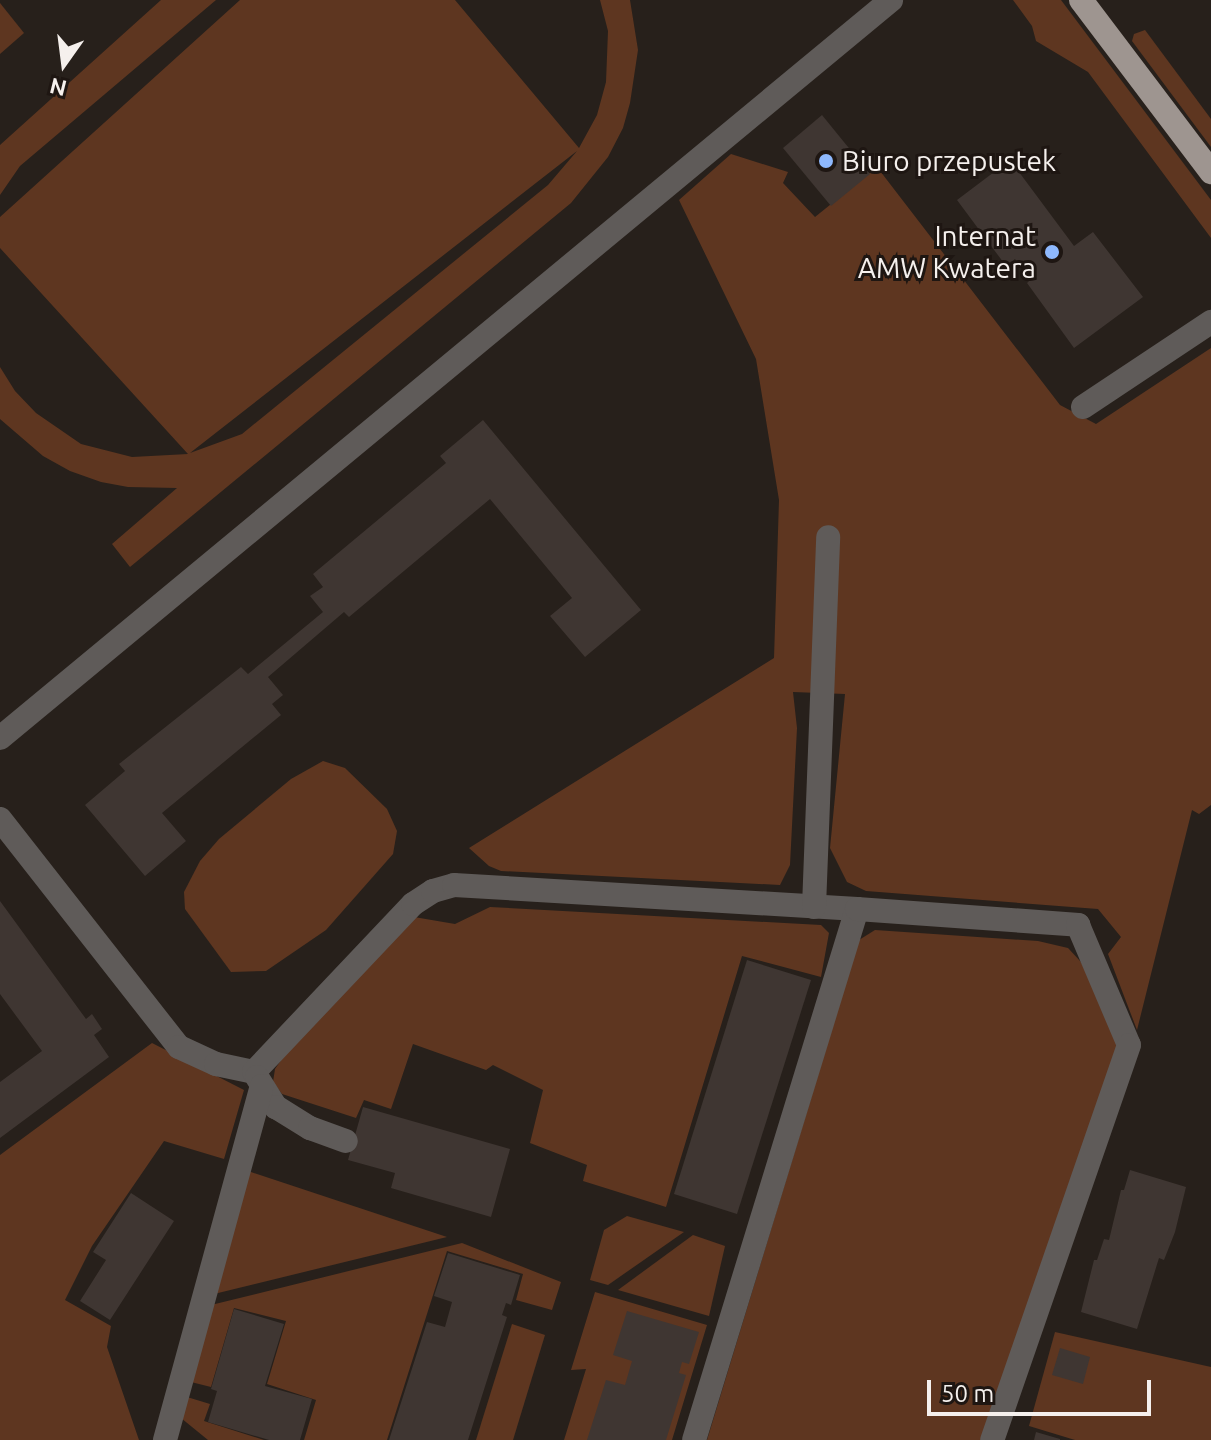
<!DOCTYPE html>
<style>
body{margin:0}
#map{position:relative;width:1211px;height:1440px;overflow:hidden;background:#27201b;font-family:Ubuntu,sans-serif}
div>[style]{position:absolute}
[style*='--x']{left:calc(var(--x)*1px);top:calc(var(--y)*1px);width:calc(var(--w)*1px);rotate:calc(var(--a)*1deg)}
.green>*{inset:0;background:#5e3620}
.building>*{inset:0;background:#3f3632}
.minor>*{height:24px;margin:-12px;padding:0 12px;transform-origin:12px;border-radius:12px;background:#5f5b59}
.major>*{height:24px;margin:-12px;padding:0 12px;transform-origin:12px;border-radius:12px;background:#9e9590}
.dots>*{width:22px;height:22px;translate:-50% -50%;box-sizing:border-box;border:4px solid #1e1612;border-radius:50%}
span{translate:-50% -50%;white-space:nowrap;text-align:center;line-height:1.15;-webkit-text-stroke:6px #1e1612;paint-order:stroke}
.poi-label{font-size:28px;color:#f5f0ed}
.left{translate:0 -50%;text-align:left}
.right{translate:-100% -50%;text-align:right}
.north{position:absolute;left:24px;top:24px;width:80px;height:80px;-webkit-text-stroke:6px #1e1612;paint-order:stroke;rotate:194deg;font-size:22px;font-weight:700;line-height:32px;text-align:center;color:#f5f0ed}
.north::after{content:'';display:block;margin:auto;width:28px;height:36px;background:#f5f0ed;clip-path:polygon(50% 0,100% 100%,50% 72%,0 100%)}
.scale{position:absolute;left:927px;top:1380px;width:224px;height:36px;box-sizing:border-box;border:4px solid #f5f0ed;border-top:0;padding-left:10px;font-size:24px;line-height:28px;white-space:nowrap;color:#f5f0ed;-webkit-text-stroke:6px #1e1612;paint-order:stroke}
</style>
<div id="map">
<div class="green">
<div style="clip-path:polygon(161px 0,216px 0,20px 166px,0 195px,0 145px)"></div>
<div style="clip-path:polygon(evenodd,240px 0,455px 0,579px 148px,597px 115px,606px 82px,608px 31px,600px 0,630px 0,638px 50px,630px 103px,623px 128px,608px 157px,571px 203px,130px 567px,112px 544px,177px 488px,128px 487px,101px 482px,70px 471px,43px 456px,0 419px,0 367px,15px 391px,36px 413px,81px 444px,132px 457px,188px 454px,0 248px,0 217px,240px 0,577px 151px,548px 185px,242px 434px,190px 453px,577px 151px)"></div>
<div style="clip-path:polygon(1013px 0,1061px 0,1211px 200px,1211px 238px,1088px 72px,1036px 41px,1032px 26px)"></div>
<div style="clip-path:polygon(0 3px,24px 33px,0 54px)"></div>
<div style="clip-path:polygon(1145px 30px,1211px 119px,1211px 147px,1132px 41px,1134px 34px)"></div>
<div style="clip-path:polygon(731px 154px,788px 172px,783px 183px,815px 217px,877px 167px,1060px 405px,1096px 424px,1211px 348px,1211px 805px,1199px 814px,1192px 810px,1137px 1030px,1108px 954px,1121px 937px,1098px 909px,866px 891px,847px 882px,830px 848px,845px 694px,793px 692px,797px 728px,790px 865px,780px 885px,501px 871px,489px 866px,469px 848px,774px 658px,779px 500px,756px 359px,679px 200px)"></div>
<div style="clip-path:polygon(323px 761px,345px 768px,387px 809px,397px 831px,393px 854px,326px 930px,266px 971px,231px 972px,185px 909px,184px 892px,200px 861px,219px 839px,291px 779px)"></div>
<div style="clip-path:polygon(490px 907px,821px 925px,829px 933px,821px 977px,742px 956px,666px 1207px,583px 1181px,587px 1165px,530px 1143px,543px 1090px,493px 1065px,486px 1070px,413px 1044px,391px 1109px,364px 1100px,356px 1118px,282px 1094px,273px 1082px,275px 1069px,288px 1050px,414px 917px,455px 924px)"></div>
<div style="clip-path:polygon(875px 930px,1038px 941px,1068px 948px,1081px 962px,1119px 1034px,1119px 1052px,983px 1440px,707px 1440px,859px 940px)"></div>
<div style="clip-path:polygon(152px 1043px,244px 1090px,224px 1159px,164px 1141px,92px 1246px,65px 1300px,111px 1326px,107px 1347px,139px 1440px,0 1440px,0 1155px)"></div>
<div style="clip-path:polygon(248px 1171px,447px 1237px,214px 1294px)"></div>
<div style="clip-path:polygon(627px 1216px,684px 1232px,608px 1285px,590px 1280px,604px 1230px)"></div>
<div style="clip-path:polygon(693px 1235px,725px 1246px,709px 1316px,618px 1290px)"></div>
<div style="clip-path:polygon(462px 1243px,561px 1282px,552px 1310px,516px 1300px,523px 1274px,447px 1251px,387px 1440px,304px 1440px,316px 1400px,267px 1384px,286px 1321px,234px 1308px,211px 1387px,191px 1382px,211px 1305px)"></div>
<div style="clip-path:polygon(595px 1292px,707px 1325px,672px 1440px,564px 1440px,586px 1369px,571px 1370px)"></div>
<div style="clip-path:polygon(512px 1324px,545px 1335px,513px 1440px,476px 1440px)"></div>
<div style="clip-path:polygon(1055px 1332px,1211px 1367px,1211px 1440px,1075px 1440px,1029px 1426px)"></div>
<div style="clip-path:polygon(187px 1397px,210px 1404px,204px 1421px,264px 1440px,208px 1440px,181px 1418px)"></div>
</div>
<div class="building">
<div style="clip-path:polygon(822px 115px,870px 174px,831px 206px,783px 148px)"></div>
<div style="clip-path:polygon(1010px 160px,1074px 246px,1093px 232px,1143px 297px,1074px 348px,1027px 283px,1030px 280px,1015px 259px,1006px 266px,957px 200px)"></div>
<div style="clip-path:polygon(483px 420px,641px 610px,585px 657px,550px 616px,572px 598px,490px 499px,349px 617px,344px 612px,268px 677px,283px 695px,272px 704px,281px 715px,162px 813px,186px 841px,145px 876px,85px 805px,125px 771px,119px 764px,241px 667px,248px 674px,323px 612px,310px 596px,323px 587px,313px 574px,446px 463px,440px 456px)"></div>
<div style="clip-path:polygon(0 901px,86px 1019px,92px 1014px,102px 1029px,94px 1035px,109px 1057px,0 1138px,0 1082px,42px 1051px,0 994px)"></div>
<div style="clip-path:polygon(747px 960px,811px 980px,737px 1214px,674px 1194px)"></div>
<div style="clip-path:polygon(363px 1107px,510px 1149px,491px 1217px,391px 1188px,395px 1173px,348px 1160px)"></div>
<div style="clip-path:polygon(1130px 1170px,1186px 1187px,1175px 1232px,1164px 1260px,1159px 1258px,1137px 1329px,1081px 1312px,1094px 1260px,1097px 1260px,1104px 1239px,1109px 1240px,1121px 1190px,1124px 1190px)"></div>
<div style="clip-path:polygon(131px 1193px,174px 1221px,110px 1320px,80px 1301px,106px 1260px,93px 1252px)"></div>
<div style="clip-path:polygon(448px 1253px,520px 1275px,511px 1305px,506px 1303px,502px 1315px,507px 1317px,468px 1440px,389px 1440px,427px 1322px,445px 1327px,452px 1302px,434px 1296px)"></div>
<div style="clip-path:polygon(234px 1309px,284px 1324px,265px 1386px,312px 1399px,300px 1440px,269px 1440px,208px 1422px,217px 1391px,211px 1389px)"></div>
<div style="clip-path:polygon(627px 1311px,699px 1332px,689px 1364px,682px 1362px,679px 1373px,686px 1375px,666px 1440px,587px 1440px,606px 1380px,625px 1385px,632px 1361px,613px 1355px)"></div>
<div style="clip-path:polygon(1060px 1348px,1090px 1357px,1083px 1384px,1052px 1375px)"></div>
<div style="clip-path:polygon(1036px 1432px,1060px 1439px,1060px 1440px,1034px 1440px)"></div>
</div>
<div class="minor">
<div style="--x:1083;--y:407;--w:154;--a:-33.6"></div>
<div style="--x:0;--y:738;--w:1157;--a:-39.63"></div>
<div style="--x:0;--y:819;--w:290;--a:51.9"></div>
<div style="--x:179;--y:1047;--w:41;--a:24.7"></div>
<div style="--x:216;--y:1064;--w:39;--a:12"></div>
<div style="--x:254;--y:1072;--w:231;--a:-46.6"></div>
<div style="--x:413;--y:904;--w:24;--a:-33"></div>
<div style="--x:433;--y:891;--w:22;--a:-16"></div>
<div style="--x:454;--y:885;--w:404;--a:3.4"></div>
<div style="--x:857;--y:909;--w:555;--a:107.06"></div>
<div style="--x:814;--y:907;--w:370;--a:-87.8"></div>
<div style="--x:857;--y:909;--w:222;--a:4.1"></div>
<div style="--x:1078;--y:925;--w:130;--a:67"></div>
<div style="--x:1129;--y:1045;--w:418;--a:109.1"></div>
<div style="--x:257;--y:1077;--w:36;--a:58"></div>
<div style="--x:276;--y:1107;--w:40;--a:32"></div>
<div style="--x:310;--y:1128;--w:38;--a:20"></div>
<div style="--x:165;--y:1440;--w:367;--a:-74.7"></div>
</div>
<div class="major">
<div style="--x:1081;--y:0;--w:216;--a:52.9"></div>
</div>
<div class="dots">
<div style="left:826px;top:161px;background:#8eb8fd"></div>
<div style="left:1052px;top:252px;background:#8eb8fd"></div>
</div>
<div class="poi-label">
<span class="left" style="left:842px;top:161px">Biuro przepustek</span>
<span class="right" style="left:1036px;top:252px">Internat<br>AMW Kwatera</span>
</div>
<div class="north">N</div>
<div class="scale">50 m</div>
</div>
